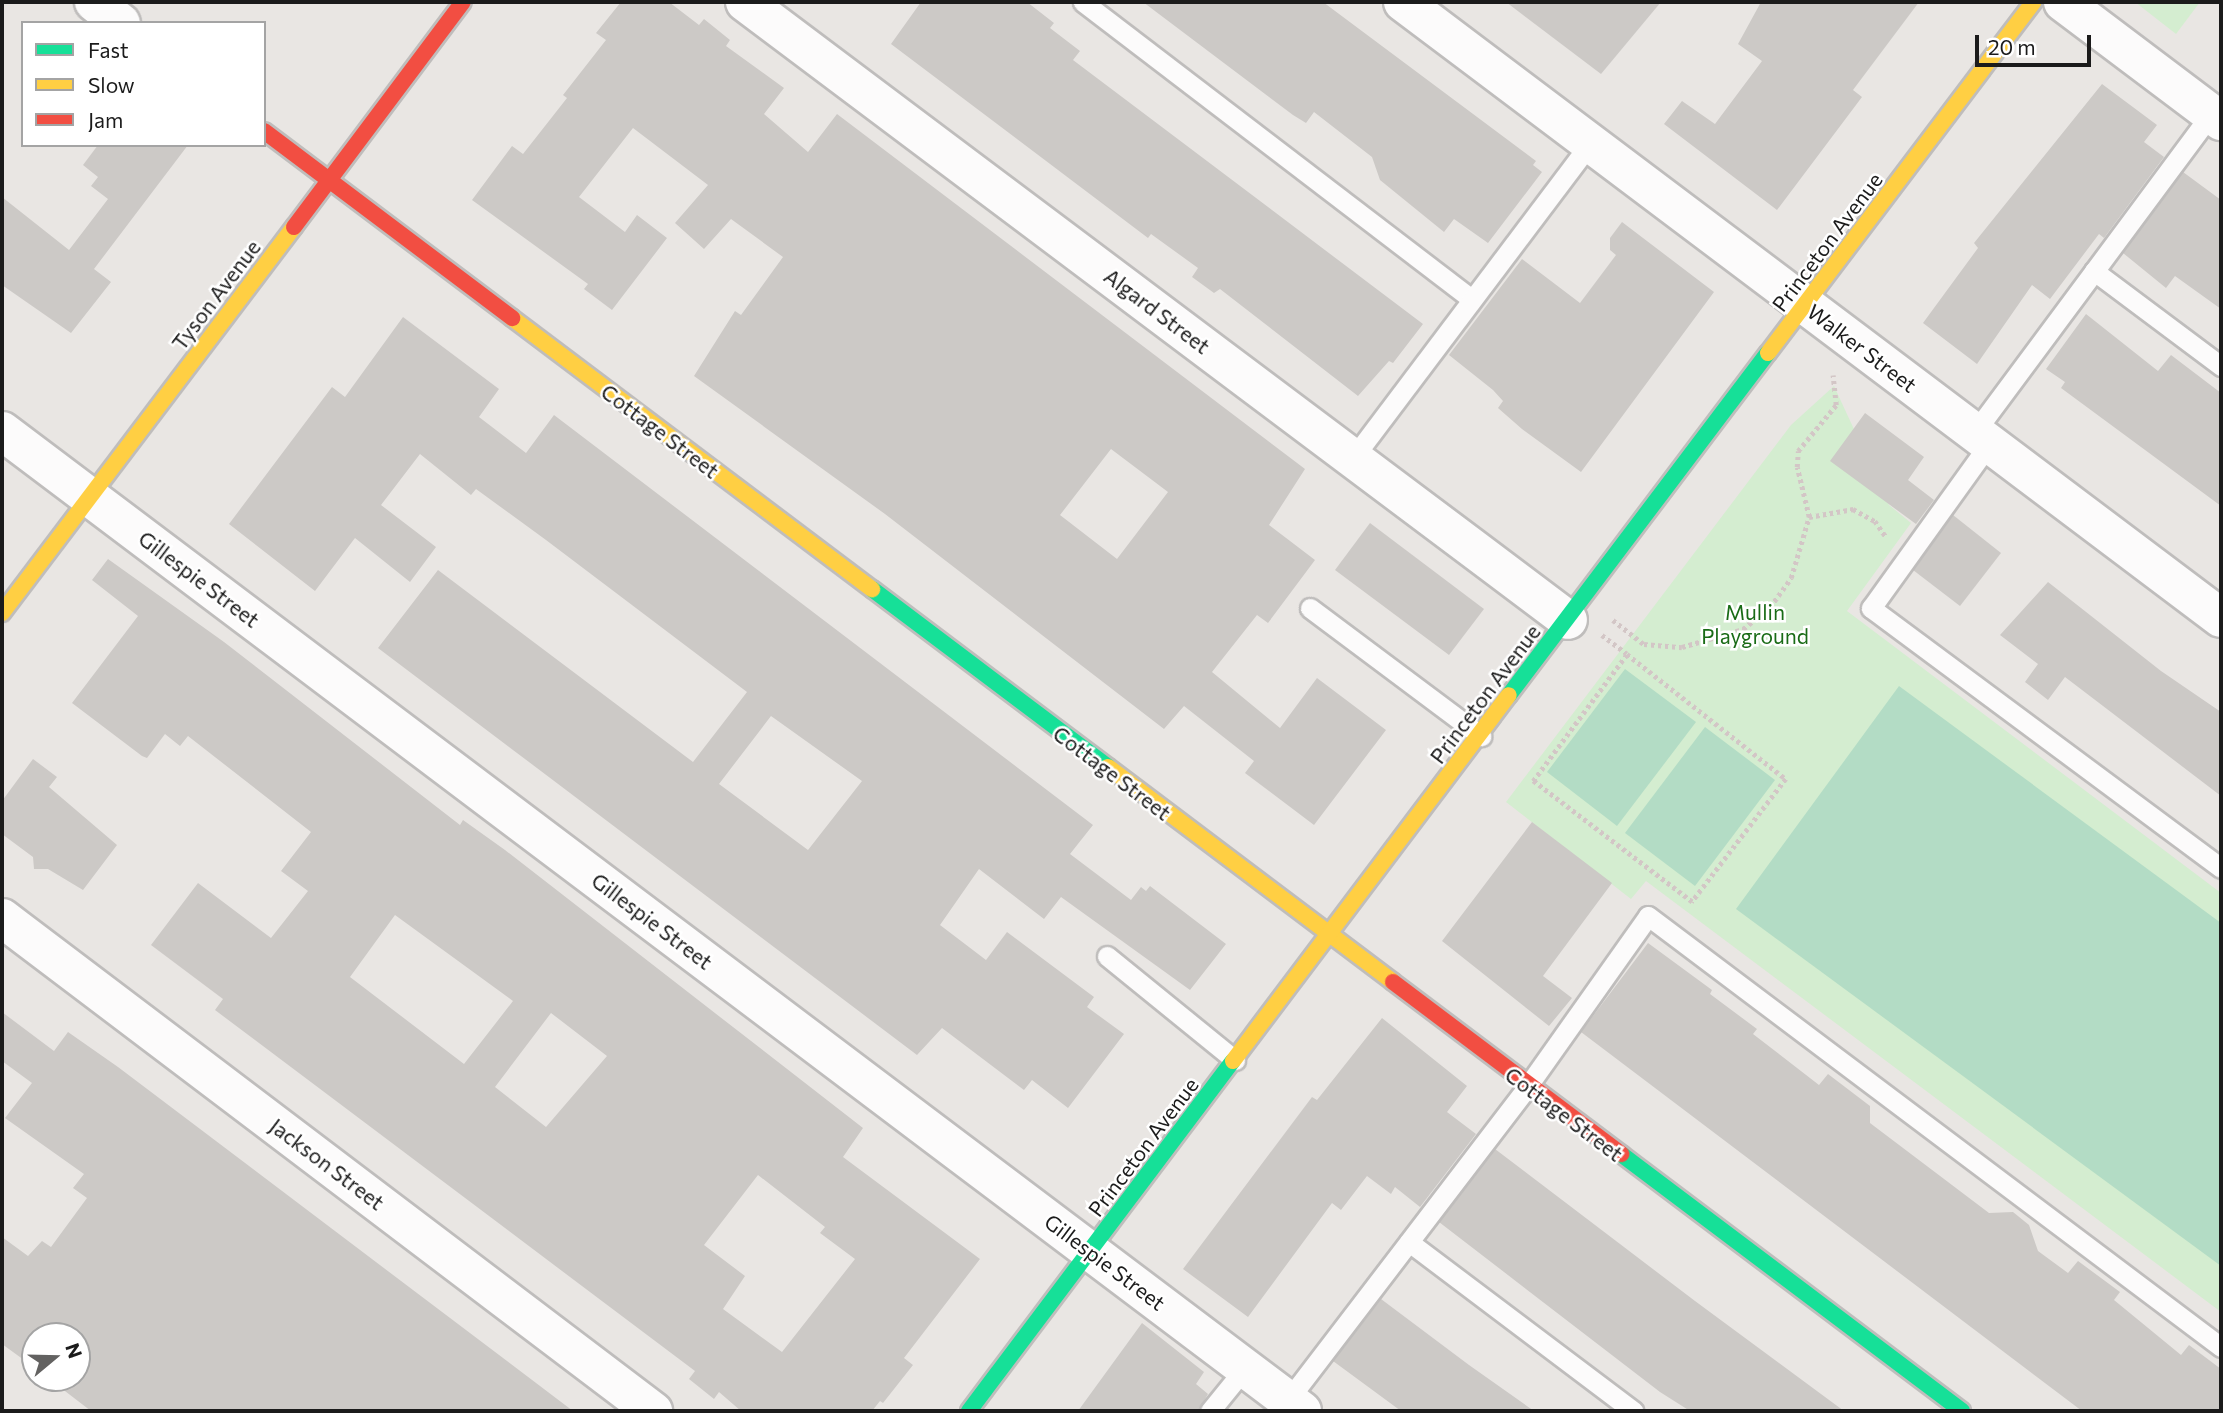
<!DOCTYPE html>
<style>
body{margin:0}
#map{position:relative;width:2223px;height:1413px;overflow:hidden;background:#e9e6e3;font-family:Commissioner,sans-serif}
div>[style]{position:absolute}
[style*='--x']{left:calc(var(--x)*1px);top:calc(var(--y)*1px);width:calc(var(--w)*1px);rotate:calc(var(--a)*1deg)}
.park>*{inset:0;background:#d4edd0}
.pitch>*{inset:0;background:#b3dcc5}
.building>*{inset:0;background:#ccc9c6}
.path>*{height:4.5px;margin-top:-2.25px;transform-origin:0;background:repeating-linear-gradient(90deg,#d3c6c6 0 3.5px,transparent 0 7px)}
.roads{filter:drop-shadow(2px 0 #bfbdbc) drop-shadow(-2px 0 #bfbdbc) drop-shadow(0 2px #bfbdbc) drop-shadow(0 -2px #bfbdbc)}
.lane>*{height:19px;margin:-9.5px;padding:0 9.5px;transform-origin:9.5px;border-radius:9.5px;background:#fcfbfb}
.street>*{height:38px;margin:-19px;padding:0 19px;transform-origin:19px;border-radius:19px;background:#fcfbfb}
.fast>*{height:16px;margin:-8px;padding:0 8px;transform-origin:8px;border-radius:8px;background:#16e098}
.slow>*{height:16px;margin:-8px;padding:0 8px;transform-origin:8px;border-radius:8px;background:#ffcf43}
.jam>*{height:16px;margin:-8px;padding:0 8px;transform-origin:8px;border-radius:8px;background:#f24e42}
span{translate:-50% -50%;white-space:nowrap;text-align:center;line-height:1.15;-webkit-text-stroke:5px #fff;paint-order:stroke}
.street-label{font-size:21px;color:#1b1b1b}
.park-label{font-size:21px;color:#196b16}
.frame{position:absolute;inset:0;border:4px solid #1b1b1b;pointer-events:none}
.legend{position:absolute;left:21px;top:21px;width:245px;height:126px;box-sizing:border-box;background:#fff;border:2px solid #a4a4a4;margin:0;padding:9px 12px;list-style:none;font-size:21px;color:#1b1b1b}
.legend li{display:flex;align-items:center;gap:14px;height:35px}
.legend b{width:35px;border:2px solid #a4a4a4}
.north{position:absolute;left:21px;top:1322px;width:70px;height:70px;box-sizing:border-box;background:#fff;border:2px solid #a4a4a4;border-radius:50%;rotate:71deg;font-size:19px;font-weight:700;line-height:28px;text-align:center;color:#1b1b1b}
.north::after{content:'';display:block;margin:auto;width:24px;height:32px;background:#636261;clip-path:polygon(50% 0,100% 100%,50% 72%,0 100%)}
.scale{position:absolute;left:1975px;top:35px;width:116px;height:32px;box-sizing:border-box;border:4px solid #1b1b1b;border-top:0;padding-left:9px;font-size:21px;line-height:24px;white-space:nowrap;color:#1b1b1b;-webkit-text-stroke:5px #fff;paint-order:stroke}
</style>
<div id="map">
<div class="park">
<div style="clip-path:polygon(2135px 2px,2200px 2px,2176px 34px)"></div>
<div style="clip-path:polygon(1834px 386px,1889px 505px,1911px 523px,1847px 611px,2221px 893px,2221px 1312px,1646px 881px,1631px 899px,1506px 802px,1791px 425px)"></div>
</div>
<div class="pitch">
<div style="clip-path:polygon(1625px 669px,1696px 722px,1617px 826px,1547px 772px)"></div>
<div style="clip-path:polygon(1899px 686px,2221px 923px,2221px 1266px,1736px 909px)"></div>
<div style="clip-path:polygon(1705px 727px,1775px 780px,1695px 886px,1625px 833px)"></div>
</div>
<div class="building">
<div style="clip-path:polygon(evenodd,621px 2px,669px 2px,699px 25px,704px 19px,730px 40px,726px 46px,784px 88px,764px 114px,808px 152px,837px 114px,1305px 469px,1269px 525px,1315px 560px,1268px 623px,1257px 615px,1212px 672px,1280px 728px,1317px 678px,1386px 730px,1314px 825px,1245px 773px,1254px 761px,1184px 706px,1164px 729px,885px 514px,694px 376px,735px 311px,741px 315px,783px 257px,731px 219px,704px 249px,675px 223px,708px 185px,633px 128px,579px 197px,625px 232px,637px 215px,667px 238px,612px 310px,584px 289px,588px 284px,472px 200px,512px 146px,523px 154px,567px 98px,563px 95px,606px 40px,596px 33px,621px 2px,1111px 449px,1168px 492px,1117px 559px,1060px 515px,1111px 449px)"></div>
<div style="clip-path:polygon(921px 2px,1027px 2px,1054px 23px,1050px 28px,1080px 51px,1073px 60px,1423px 324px,1393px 363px,1389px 361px,1358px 396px,1220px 289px,1214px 293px,1192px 277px,1198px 268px,1151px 234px,1148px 238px,891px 44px)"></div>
<div style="clip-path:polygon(1143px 2px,1323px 2px,1536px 161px,1533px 165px,1542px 172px,1488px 243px,1454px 219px,1444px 232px,1380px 180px,1372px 157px,1314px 112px,1306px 123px,1293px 115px)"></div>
<div style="clip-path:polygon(1506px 2px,1661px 2px,1601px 74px)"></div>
<div style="clip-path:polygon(1761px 2px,1919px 2px,1853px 90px,1862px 97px,1777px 210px,1664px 124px,1682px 101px,1715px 124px,1762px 61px,1738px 44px)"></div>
<div style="clip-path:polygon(2102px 84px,2157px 125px,2144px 142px,2164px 157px,2104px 238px,2099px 234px,2050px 299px,2032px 285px,1977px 364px,1923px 323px,1978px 248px,1974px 243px)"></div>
<div style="clip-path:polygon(98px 145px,188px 145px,94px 269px,111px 282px,71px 333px,2px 285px,2px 197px,69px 250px,108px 199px,91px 186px,98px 177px,83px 165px)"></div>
<div style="clip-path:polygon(2183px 172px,2221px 200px,2221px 309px,2175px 276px,2166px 288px,2123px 253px)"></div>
<div style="clip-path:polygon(1622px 222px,1714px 292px,1581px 472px,1522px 429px,1498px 408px,1503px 401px,1493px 390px,1449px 355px,1522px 259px,1580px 303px,1616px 255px,1610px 250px,1610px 238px)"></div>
<div style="clip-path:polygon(2086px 314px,2158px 371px,2171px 355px,2221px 393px,2221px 506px,2061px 388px,2065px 382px,2046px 369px)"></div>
<div style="clip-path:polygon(evenodd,403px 317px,499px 389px,479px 417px,526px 453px,554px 415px,1093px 825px,1070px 854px,1131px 900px,1141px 887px,1146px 891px,1150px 886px,1226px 944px,1190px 990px,1061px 897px,1044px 919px,979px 869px,940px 925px,986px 960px,1007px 932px,1094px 997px,1087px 1007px,1124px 1034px,1068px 1108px,1032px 1080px,1024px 1090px,942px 1028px,917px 1055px,378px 648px,438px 570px,693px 762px,747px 692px,546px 540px,476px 489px,471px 495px,420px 454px,381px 505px,436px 547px,410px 582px,355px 538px,315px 591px,229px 524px,332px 387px,345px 397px,403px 317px,771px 716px,862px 781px,808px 850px,719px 784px,771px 716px)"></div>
<div style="clip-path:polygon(1865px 413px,1924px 457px,1908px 480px,1934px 500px,1916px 524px,1830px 461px)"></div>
<div style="clip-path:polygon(1953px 515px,2001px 553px,1960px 606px,1913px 570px)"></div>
<div style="clip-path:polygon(1370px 523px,1484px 609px,1449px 655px,1335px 570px)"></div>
<div style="clip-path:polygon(evenodd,108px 559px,224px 642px,460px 825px,463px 820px,505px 850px,863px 1128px,843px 1157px,980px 1259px,904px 1358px,913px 1365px,883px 1403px,880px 1401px,872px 1411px,741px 1411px,719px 1392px,714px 1399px,689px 1379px,695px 1371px,215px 1010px,223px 999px,151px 945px,198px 883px,271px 938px,308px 891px,281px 871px,311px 832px,188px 736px,180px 746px,165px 734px,147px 758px,142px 756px,72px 703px,138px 616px,92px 580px,108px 559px,395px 915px,513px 1001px,464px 1064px,350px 977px,395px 915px,108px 559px,551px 1013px,607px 1056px,546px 1127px,495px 1087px,551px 1013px,108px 559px,758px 1175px,825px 1227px,820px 1233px,855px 1259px,782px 1352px,723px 1309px,745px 1276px,704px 1245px,758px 1175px)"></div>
<div style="clip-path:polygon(2048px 582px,2161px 671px,2221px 712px,2221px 796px,2065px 677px,2048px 700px,2025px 682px,2038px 664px,2000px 635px)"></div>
<div style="clip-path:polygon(33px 759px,57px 777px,49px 787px,117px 845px,83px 890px,48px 869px,34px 869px,33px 857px,2px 834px,2px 801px)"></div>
<div style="clip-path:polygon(1532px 822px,1612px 883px,1543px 976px,1572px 998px,1549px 1026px,1442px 941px)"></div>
<div style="clip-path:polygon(1648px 943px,1712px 990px,1710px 994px,1757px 1029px,1753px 1034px,1819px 1085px,1828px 1074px,1870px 1106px,1870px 1123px,1989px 1213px,2013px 1212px,2029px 1225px,2038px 1251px,2068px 1273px,2078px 1261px,2120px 1292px,2114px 1300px,2181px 1355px,2189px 1345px,2221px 1369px,2221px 1411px,2082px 1411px,1581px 1032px)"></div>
<div style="clip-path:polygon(2px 1012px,54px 1051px,68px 1032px,118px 1067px,573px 1411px,91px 1411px,48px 1378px,77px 1378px,77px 1336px,35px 1336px,35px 1368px,2px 1344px,2px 1237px,28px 1256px,42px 1241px,51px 1247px,87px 1198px,73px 1188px,84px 1174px,5px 1118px,32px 1083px,2px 1061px)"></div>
<div style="clip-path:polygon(1382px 1018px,1467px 1086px,1447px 1112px,1476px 1134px,1420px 1207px,1395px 1187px,1391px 1194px,1367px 1176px,1341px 1210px,1332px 1203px,1248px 1317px,1183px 1269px,1312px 1097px,1317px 1100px)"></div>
<div style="clip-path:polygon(1495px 1149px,1695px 1301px,1844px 1411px,1690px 1411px,1660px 1392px,1439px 1222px)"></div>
<div style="clip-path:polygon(1381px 1299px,1469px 1365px,1534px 1411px,1401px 1411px,1333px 1361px)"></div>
<div style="clip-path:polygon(1142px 1323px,1204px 1372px,1196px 1384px,1208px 1394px,1198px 1411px,1078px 1411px)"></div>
</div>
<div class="path">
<div style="--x:1809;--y:517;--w:45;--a:-10.3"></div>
<div style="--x:1853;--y:509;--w:25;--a:29"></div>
<div style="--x:1875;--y:521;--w:19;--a:55"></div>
<div style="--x:1613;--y:620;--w:39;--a:38"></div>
<div style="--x:1644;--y:644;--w:38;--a:5"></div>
<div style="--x:1682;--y:647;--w:64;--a:-16.4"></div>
<div style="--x:1743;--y:629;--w:35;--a:-39"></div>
<div style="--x:1770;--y:607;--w:36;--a:-54"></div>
<div style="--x:1791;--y:578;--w:64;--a:-73.6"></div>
<div style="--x:1809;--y:517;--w:51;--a:-103.5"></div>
<div style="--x:1797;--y:467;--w:16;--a:-86"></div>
<div style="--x:1798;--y:451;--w:60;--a:-50.4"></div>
<div style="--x:1836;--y:405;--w:30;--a:-96"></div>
<div style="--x:1602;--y:635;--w:31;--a:37"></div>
<div style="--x:1627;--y:654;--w:202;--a:38.2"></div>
<div style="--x:1786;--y:779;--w:155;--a:127.4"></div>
<div style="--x:1692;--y:902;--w:200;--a:-142.7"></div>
<div style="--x:1533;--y:781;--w:158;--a:-53.5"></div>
</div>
<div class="roads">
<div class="lane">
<div style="--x:1083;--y:2;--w:489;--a:37.4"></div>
<div style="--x:2094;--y:271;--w:159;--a:36.8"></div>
<div style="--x:1974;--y:433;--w:402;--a:-53.4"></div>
<div style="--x:1989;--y:444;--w:202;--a:125.7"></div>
<div style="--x:1871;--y:608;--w:436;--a:36.6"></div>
<div style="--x:1353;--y:458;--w:394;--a:-53"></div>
<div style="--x:1310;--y:608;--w:214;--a:36.8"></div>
<div style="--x:1107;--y:956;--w:165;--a:39.1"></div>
<div style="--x:1409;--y:1242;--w:281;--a:37"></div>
<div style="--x:1288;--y:1400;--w:394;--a:-52.6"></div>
<div style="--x:1527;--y:1087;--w:209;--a:-54.7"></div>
<div style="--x:1648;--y:916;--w:717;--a:36.95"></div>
<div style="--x:1210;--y:1411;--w:55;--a:-50.9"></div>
</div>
<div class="street">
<div style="--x:94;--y:2;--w:34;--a:38"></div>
<div style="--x:745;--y:2;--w:1029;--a:36.9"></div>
<div style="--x:1403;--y:2;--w:1024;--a:36.98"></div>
<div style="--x:2063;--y:2;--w:198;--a:37"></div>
<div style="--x:2;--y:431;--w:1628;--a:37.01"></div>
<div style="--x:2;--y:918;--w:817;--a:37.14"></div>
</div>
<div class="fast">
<div style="--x:872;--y:589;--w:296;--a:37"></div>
<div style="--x:1509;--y:695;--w:429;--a:-52.9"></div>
<div style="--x:1621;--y:1154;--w:427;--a:37"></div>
<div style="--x:969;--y:1411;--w:438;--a:-53"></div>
</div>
<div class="slow">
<div style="--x:512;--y:318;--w:451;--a:37"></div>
<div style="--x:1768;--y:353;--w:440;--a:-52.9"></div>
<div style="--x:2;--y:613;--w:484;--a:-52.9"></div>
<div style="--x:1108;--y:767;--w:357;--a:37"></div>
<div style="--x:1233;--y:1061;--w:458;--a:-53"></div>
</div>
<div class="jam">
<div style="--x:264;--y:131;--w:311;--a:37"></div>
<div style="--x:294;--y:227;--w:281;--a:-53.1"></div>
<div style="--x:1393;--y:982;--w:286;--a:37"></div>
</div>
</div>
<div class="street-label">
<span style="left:1827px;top:242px;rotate:-53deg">Princeton Avenue</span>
<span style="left:216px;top:295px;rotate:-53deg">Tyson Avenue</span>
<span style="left:1157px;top:311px;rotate:37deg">Algard Street</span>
<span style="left:1862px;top:348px;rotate:37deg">Walker Street</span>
<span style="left:660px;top:431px;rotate:37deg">Cottage Street</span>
<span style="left:199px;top:579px;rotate:37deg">Gillespie Street</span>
<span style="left:1485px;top:694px;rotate:-53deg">Princeton Avenue</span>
<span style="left:1112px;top:773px;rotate:37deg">Cottage Street</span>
<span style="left:652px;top:921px;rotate:37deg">Gillespie Street</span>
<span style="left:1564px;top:1114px;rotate:37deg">Cottage Street</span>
<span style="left:1143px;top:1147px;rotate:-53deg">Princeton Avenue</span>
<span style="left:327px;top:1164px;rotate:37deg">Jackson Street</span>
<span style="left:1105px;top:1262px;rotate:37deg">Gillespie Street</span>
</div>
<div class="park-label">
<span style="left:1755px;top:624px">Mullin<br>Playground</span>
</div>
<div class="frame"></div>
<ul class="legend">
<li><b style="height:9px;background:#16e098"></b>Fast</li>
<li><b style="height:9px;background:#ffcf43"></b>Slow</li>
<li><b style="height:9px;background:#f24e42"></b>Jam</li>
</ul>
<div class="north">N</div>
<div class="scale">20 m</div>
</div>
